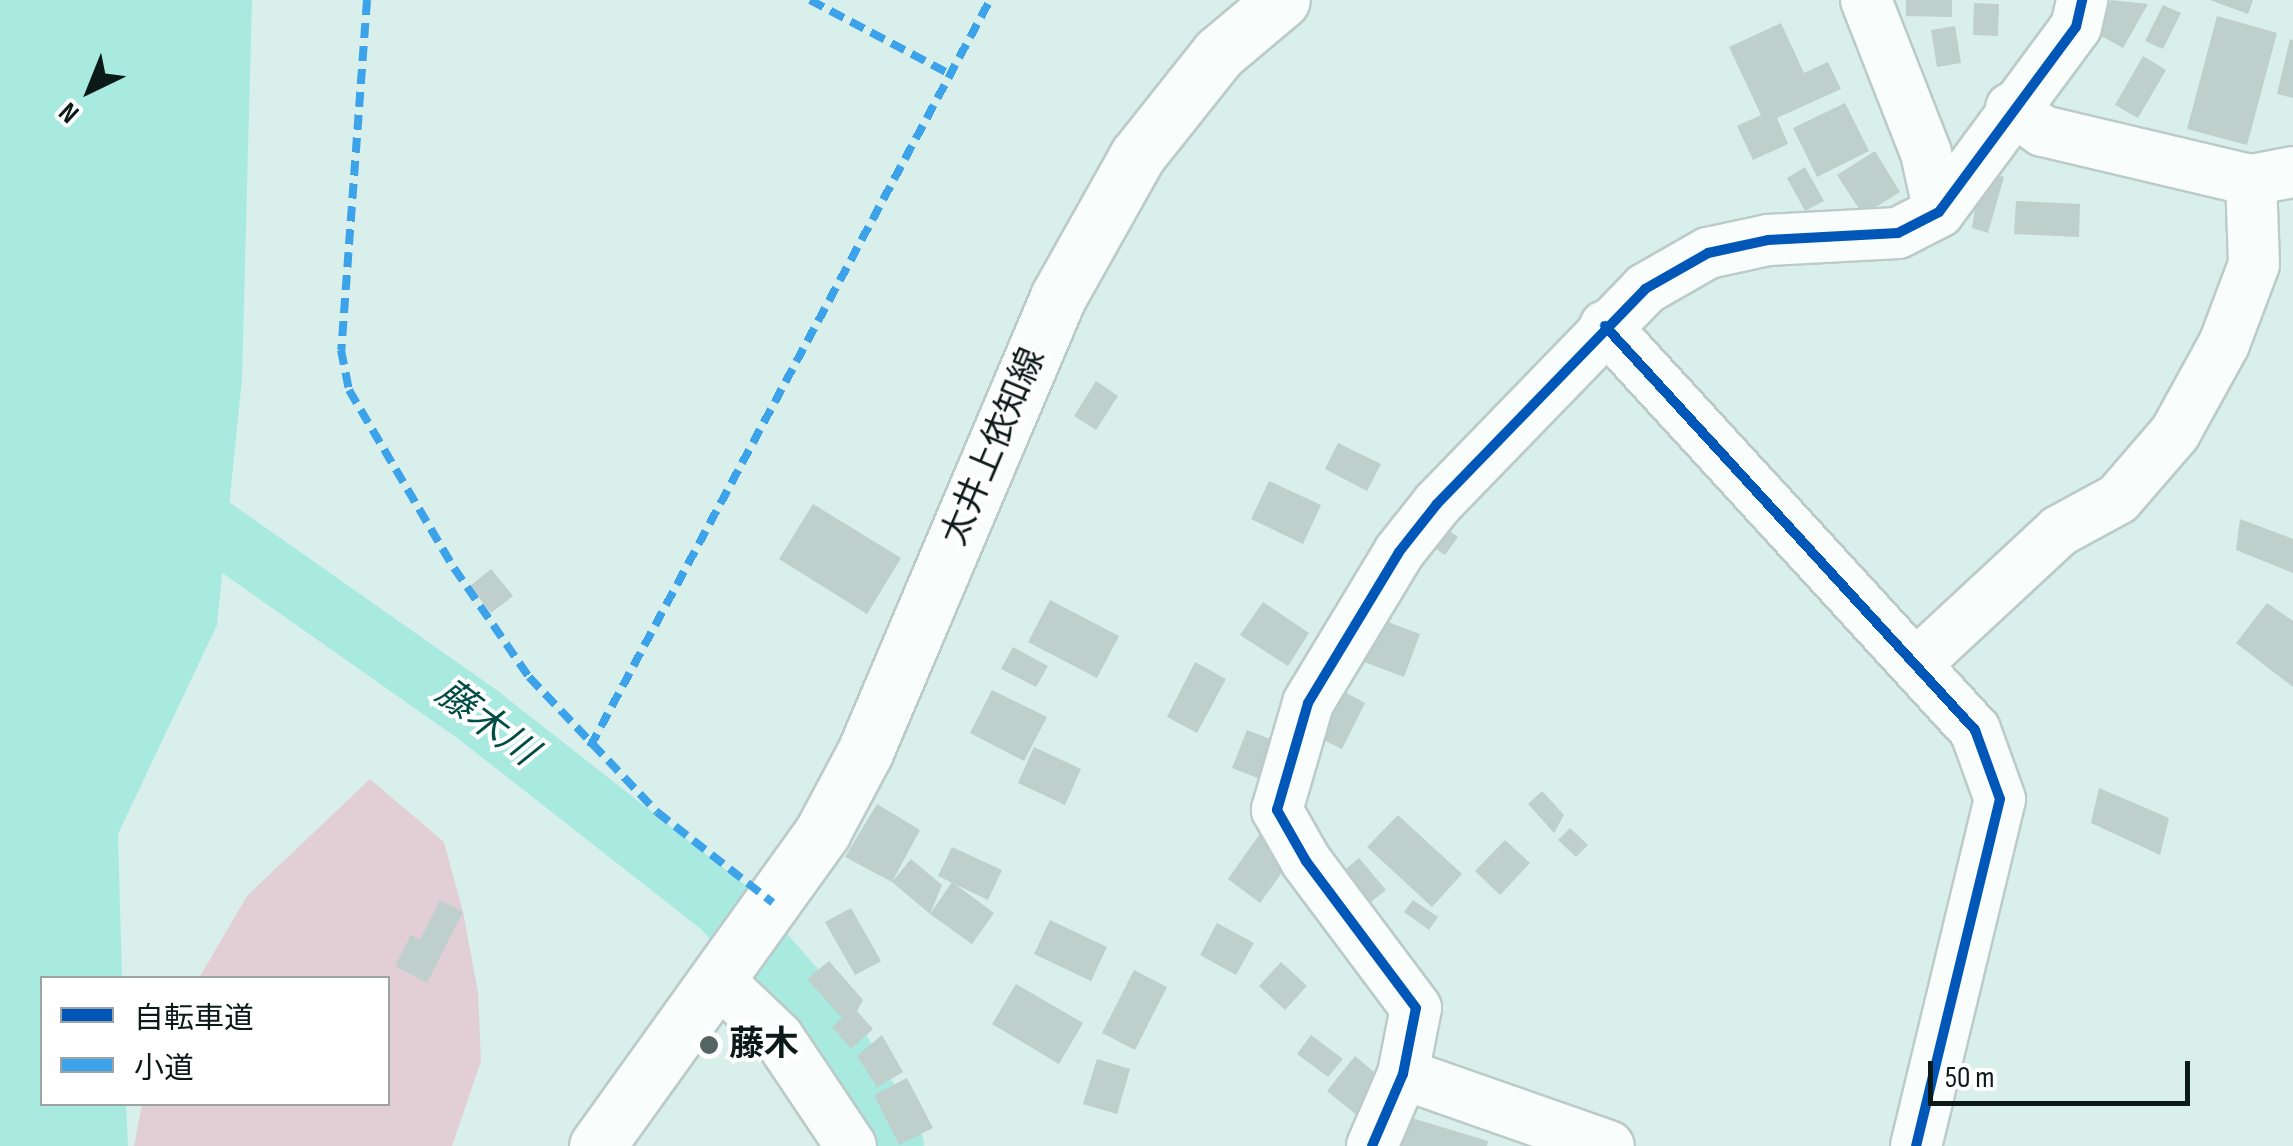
<!DOCTYPE html>
<meta charset="utf-8">
<style>
body{margin:0}
#map{position:relative;width:2293px;height:1146px;overflow:hidden;background:#d9efeb;font-family:"Sofia Sans Condensed","Noto Sans JP",sans-serif}
div>[style]{position:absolute}
[style*='--x']{left:calc(var(--x)*1px);top:calc(var(--y)*1px);width:calc(var(--w)*1px);rotate:calc(var(--a)*1deg)}
.green>*{inset:0;background:#e2cfd6}
.water>*{inset:0;background:#a9eae0}
.river>*{height:62px;margin:-31px;padding:0 31px;transform-origin:31px;border-radius:31px;background:#a9eae0}
.building>*{inset:0;background:#becfcc}
.roads{filter:drop-shadow(2px 0 #bbcbc9) drop-shadow(-2px 0 #bbcbc9) drop-shadow(0 2px #bbcbc9) drop-shadow(0 -2px #bbcbc9)}
.minor>*{height:50px;margin:-25px;padding:0 25px;transform-origin:25px;border-radius:25px;background:#f9fdfc}
.major>*{height:55px;margin:-27.5px;padding:0 27.5px;transform-origin:27.5px;border-radius:27.5px;background:#f9fdfc}
.quiet>*{height:8px;margin-top:-4px;transform-origin:0;background:repeating-linear-gradient(90deg,#3ca2ea 0 15px,transparent 0 23px)}
.cycleway>*{height:10px;margin:-5px;padding:0 5px;transform-origin:5px;border-radius:5px;background:#0057b8}
.dots>*{width:28px;height:28px;translate:-50% -50%;box-sizing:border-box;border:5px solid #fff;border-radius:50%}
span{translate:-50% -50%;white-space:nowrap;text-align:center;line-height:1.15;-webkit-text-stroke:8px #fff;paint-order:stroke}
.street-label{font-size:35px;color:#0b1917}
.poi-label{font-size:35px;color:#0b1917;font-weight:700}
.left{translate:0 -50%;text-align:left}
.water-label{font-size:38px;color:#004d46;font-style:italic}
.legend{position:absolute;left:40px;top:976px;width:350px;height:130px;box-sizing:border-box;background:#fff;border:2px solid #9da3a2;margin:0;padding:12px 18px;list-style:none;font-size:30px;color:#0b1917}
.legend li{display:flex;align-items:center;gap:20px;height:50px}
.legend b{width:50px;border:2px solid #9da3a2}
.north{position:absolute;left:40px;top:40px;width:100px;height:100px;-webkit-text-stroke:8px #fff;paint-order:stroke;rotate:223deg;font-size:28px;font-weight:700;line-height:40px;text-align:center;color:#0b1917}
.north::after{content:'';display:block;margin:auto;width:35px;height:45px;background:#0b1917;clip-path:polygon(50% 0,100% 100%,50% 72%,0 100%)}
.scale{position:absolute;left:1928px;top:1061px;width:262px;height:45px;box-sizing:border-box;border:5px solid #0b1917;border-top:0;padding-left:12px;font-size:30px;line-height:35px;white-space:nowrap;color:#0b1917;-webkit-text-stroke:8px #fff;paint-order:stroke}
</style>
<div id="map">
<div class="green">
<div style="clip-path:polygon(370px 779px,444px 842px,463px 912px,478px 992px,481px 1061px,452px 1146px,134px 1146px,142px 1104px,388px 1104px,388px 978px,199px 978px,247px 896px)"></div>
</div>
<div class="water">
<div style="clip-path:polygon(0 0,252px 0,242px 379px,217px 625px,118px 834px,122px 978px,42px 978px,42px 1104px,126px 1104px,128px 1146px,0 1146px)"></div>
</div>
<div class="river">
<div style="--x:158;--y:490;--w:396;--a:35.1"></div>
<div style="--x:482;--y:718;--w:306;--a:38.1"></div>
<div style="--x:723;--y:907;--w:157;--a:49.1"></div>
<div style="--x:826;--y:1026;--w:137;--a:60.8"></div>
</div>
<div class="building">
<div style="clip-path:polygon(1906px 0,1952px 0,1952px 17px,1906px 16px)"></div>
<div style="clip-path:polygon(2111px 0,2148px 4px,2123px 48px,2094px 32px)"></div>
<div style="clip-path:polygon(2210px 0,2253px 0,2248px 14px)"></div>
<div style="clip-path:polygon(1974px 3px,1999px 4px,1998px 36px,1973px 35px)"></div>
<div style="clip-path:polygon(2163px 5px,2181px 13px,2163px 49px,2145px 41px)"></div>
<div style="clip-path:polygon(2217px 16px,2277px 33px,2247px 145px,2187px 129px)"></div>
<div style="clip-path:polygon(1781px 23px,1804px 73px,1828px 62px,1841px 89px,1777px 118px,1788px 144px,1753px 160px,1737px 126px,1761px 115px,1729px 47px)"></div>
<div style="clip-path:polygon(1955px 26px,1961px 63px,1937px 67px,1931px 30px)"></div>
<div style="clip-path:polygon(2290px 39px,2293px 40px,2293px 98px,2277px 94px)"></div>
<div style="clip-path:polygon(2143px 56px,2166px 70px,2138px 118px,2115px 105px)"></div>
<div style="clip-path:polygon(1845px 103px,1869px 151px,1817px 177px,1793px 128px)"></div>
<div style="clip-path:polygon(1875px 151px,1900px 192px,1863px 215px,1837px 175px)"></div>
<div style="clip-path:polygon(1805px 167px,1824px 201px,1805px 211px,1787px 178px)"></div>
<div style="clip-path:polygon(1981px 170px,2004px 177px,1988px 233px,1972px 228px)"></div>
<div style="clip-path:polygon(2016px 201px,2080px 204px,2079px 237px,2014px 234px)"></div>
<div style="clip-path:polygon(1096px 381px,1118px 396px,1096px 430px,1074px 416px)"></div>
<div style="clip-path:polygon(1338px 443px,1381px 464px,1367px 491px,1325px 469px)"></div>
<div style="clip-path:polygon(1269px 481px,1321px 505px,1303px 544px,1251px 519px)"></div>
<div style="clip-path:polygon(813px 504px,901px 558px,867px 614px,779px 559px)"></div>
<div style="clip-path:polygon(2240px 519px,2293px 539px,2293px 573px,2236px 550px)"></div>
<div style="clip-path:polygon(1439px 524px,1458px 537px,1445px 555px,1426px 542px)"></div>
<div style="clip-path:polygon(491px 569px,513px 596px,491px 613px,470px 586px)"></div>
<div style="clip-path:polygon(1050px 600px,1119px 636px,1097px 678px,1028px 642px)"></div>
<div style="clip-path:polygon(1263px 602px,1309px 633px,1288px 666px,1240px 635px)"></div>
<div style="clip-path:polygon(2267px 603px,2293px 621px,2293px 687px,2236px 643px)"></div>
<div style="clip-path:polygon(1380px 619px,1420px 634px,1404px 677px,1364px 662px)"></div>
<div style="clip-path:polygon(1013px 647px,1048px 666px,1036px 687px,1001px 669px)"></div>
<div style="clip-path:polygon(1195px 662px,1226px 679px,1197px 733px,1167px 717px)"></div>
<div style="clip-path:polygon(1337px 688px,1365px 703px,1342px 749px,1313px 735px)"></div>
<div style="clip-path:polygon(992px 690px,1047px 717px,1024px 761px,970px 733px)"></div>
<div style="clip-path:polygon(1247px 730px,1280px 743px,1265px 781px,1232px 768px)"></div>
<div style="clip-path:polygon(1034px 747px,1081px 769px,1065px 805px,1018px 783px)"></div>
<div style="clip-path:polygon(2099px 788px,2169px 818px,2160px 855px,2091px 823px)"></div>
<div style="clip-path:polygon(1542px 791px,1564px 815px,1554px 833px,1528px 804px)"></div>
<div style="clip-path:polygon(877px 804px,920px 830px,892px 882px,911px 859px,942px 885px,930px 914px,892px 882px,845px 857px)"></div>
<div style="clip-path:polygon(1398px 815px,1462px 874px,1432px 907px,1367px 847px)"></div>
<div style="clip-path:polygon(1570px 828px,1588px 845px,1576px 857px,1558px 840px)"></div>
<div style="clip-path:polygon(1259px 835px,1292px 859px,1260px 903px,1228px 879px)"></div>
<div style="clip-path:polygon(1505px 840px,1530px 863px,1500px 895px,1475px 871px)"></div>
<div style="clip-path:polygon(952px 847px,1002px 870px,988px 900px,938px 876px)"></div>
<div style="clip-path:polygon(1359px 858px,1386px 890px,1362px 909px,1336px 877px)"></div>
<div style="clip-path:polygon(952px 882px,994px 913px,972px 944px,930px 914px)"></div>
<div style="clip-path:polygon(440px 900px,463px 912px,427px 983px,395px 966px,411px 935px,420px 940px)"></div>
<div style="clip-path:polygon(1413px 900px,1438px 917px,1429px 930px,1404px 912px)"></div>
<div style="clip-path:polygon(851px 908px,881px 961px,855px 975px,825px 922px)"></div>
<div style="clip-path:polygon(1050px 920px,1107px 947px,1091px 981px,1034px 954px)"></div>
<div style="clip-path:polygon(1217px 923px,1254px 943px,1236px 975px,1200px 955px)"></div>
<div style="clip-path:polygon(829px 961px,863px 1000px,857px 1011px,873px 1029px,851px 1049px,832px 1027px,842px 1018px,807px 979px)"></div>
<div style="clip-path:polygon(1281px 962px,1307px 986px,1285px 1010px,1259px 986px)"></div>
<div style="clip-path:polygon(1134px 970px,1167px 987px,1135px 1050px,1102px 1033px)"></div>
<div style="clip-path:polygon(1016px 984px,1083px 1023px,1059px 1064px,992px 1024px)"></div>
<div style="clip-path:polygon(882px 1035px,903px 1072px,877px 1087px,857px 1056px)"></div>
<div style="clip-path:polygon(1311px 1035px,1343px 1059px,1328px 1077px,1297px 1054px)"></div>
<div style="clip-path:polygon(1355px 1056px,1387px 1083px,1359px 1117px,1327px 1091px)"></div>
<div style="clip-path:polygon(1097px 1059px,1130px 1069px,1117px 1114px,1083px 1104px)"></div>
<div style="clip-path:polygon(907px 1078px,933px 1128px,899px 1145px,874px 1095px)"></div>
<div style="clip-path:polygon(1405px 1116px,1488px 1141px,1487px 1146px,1392px 1146px)"></div>
</div>
<div class="roads">
<div class="minor">
<div style="--x:1866;--y:0;--w:164;--a:68.6"></div>
<div style="--x:1926;--y:153;--w:60;--a:77.6"></div>
<div style="--x:2011;--y:108;--w:39;--a:36"></div>
<div style="--x:2043;--y:131;--w:214;--a:13.3"></div>
<div style="--x:2251;--y:180;--w:43;--a:-10.8"></div>
<div style="--x:1605;--y:326;--w:548;--a:47.52"></div>
<div style="--x:1975;--y:730;--w:73;--a:70.1"></div>
<div style="--x:2000;--y:799;--w:357;--a:103.6"></div>
<div style="--x:1914;--y:658;--w:17;--a:-24"></div>
<div style="--x:1930;--y:651;--w:176;--a:-42.9"></div>
<div style="--x:2059;--y:531;--w:67;--a:-28.5"></div>
<div style="--x:2118;--y:499;--w:87;--a:-49.2"></div>
<div style="--x:2175;--y:433;--w:102;--a:-61.2"></div>
<div style="--x:2224;--y:344;--w:85;--a:-69.4"></div>
<div style="--x:2254;--y:264;--w:84;--a:-92"></div>
<div style="--x:718;--y:980;--w:83;--a:43.5"></div>
<div style="--x:778;--y:1037;--w:131;--a:56.2"></div>
<div style="--x:1403;--y:1074;--w:218;--a:19.3"></div>
<div style="--x:1372;--y:1146;--w:78;--a:-66.7"></div>
<div style="--x:1403;--y:1074;--w:67;--a:-78.9"></div>
<div style="--x:1416;--y:1008;--w:184;--a:-126.8"></div>
<div style="--x:1306;--y:861;--w:59;--a:-119.6"></div>
<div style="--x:1277;--y:810;--w:111;--a:-73.8"></div>
<div style="--x:1308;--y:703;--w:176;--a:-58.9"></div>
<div style="--x:1399;--y:552;--w:61;--a:-51.6"></div>
<div style="--x:1437;--y:504;--w:299;--a:-45.9"></div>
<div style="--x:1645;--y:289;--w:73;--a:-29.7"></div>
<div style="--x:1708;--y:253;--w:61;--a:-12.2"></div>
<div style="--x:1768;--y:240;--w:130;--a:-3.1"></div>
<div style="--x:1898;--y:233;--w:46;--a:-27.1"></div>
<div style="--x:1939;--y:212;--w:230;--a:-53.5"></div>
<div style="--x:2076;--y:27;--w:28;--a:-77"></div>
</div>
<div class="major">
<div style="--x:597;--y:1146;--w:388;--a:-54.3"></div>
<div style="--x:823;--y:831;--w:89;--a:-62"></div>
<div style="--x:865;--y:752;--w:494;--a:-67"></div>
<div style="--x:1058;--y:297;--w:162;--a:-60.7"></div>
<div style="--x:1137;--y:156;--w:132;--a:-51.5"></div>
<div style="--x:1219;--y:53;--w:82;--a:-40.1"></div>
</div>
</div>
<div class="quiet">
<div style="--x:367;--y:0;--w:351;--a:94.2"></div>
<div style="--x:341;--y:350;--w:41;--a:78.7"></div>
<div style="--x:349;--y:390;--w:207;--a:59.5"></div>
<div style="--x:454;--y:568;--w:132;--a:55.5"></div>
<div style="--x:529;--y:677;--w:186;--a:46.5"></div>
<div style="--x:657;--y:812;--w:147;--a:38.1"></div>
<div style="--x:810;--y:0;--w:158;--a:27.9"></div>
<div style="--x:590;--y:747;--w:847;--a:-61.83"></div>
</div>
<div class="cycleway">
<div style="--x:1605;--y:326;--w:548;--a:47.52"></div>
<div style="--x:1975;--y:730;--w:73;--a:70.1"></div>
<div style="--x:2000;--y:799;--w:357;--a:103.6"></div>
<div style="--x:1372;--y:1146;--w:78;--a:-66.7"></div>
<div style="--x:1403;--y:1074;--w:67;--a:-78.9"></div>
<div style="--x:1416;--y:1008;--w:184;--a:-126.8"></div>
<div style="--x:1306;--y:861;--w:59;--a:-119.6"></div>
<div style="--x:1277;--y:810;--w:111;--a:-73.8"></div>
<div style="--x:1308;--y:703;--w:176;--a:-58.9"></div>
<div style="--x:1399;--y:552;--w:61;--a:-51.6"></div>
<div style="--x:1437;--y:504;--w:299;--a:-45.9"></div>
<div style="--x:1645;--y:289;--w:73;--a:-29.7"></div>
<div style="--x:1708;--y:253;--w:61;--a:-12.2"></div>
<div style="--x:1768;--y:240;--w:130;--a:-3.1"></div>
<div style="--x:1898;--y:233;--w:46;--a:-27.1"></div>
<div style="--x:1939;--y:212;--w:230;--a:-53.5"></div>
<div style="--x:2076;--y:27;--w:28;--a:-77"></div>
</div>
<div class="dots">
<div style="left:709px;top:1045px;background:#536461"></div>
</div>
<div class="street-label">
<span style="left:994px;top:447px;rotate:-67deg">太井上依知線</span>
</div>
<div class="poi-label">
<span class="left" style="left:729px;top:1045px">藤木</span>
</div>
<div class="water-label">
<span style="left:486px;top:723px;rotate:37deg">藤木川</span>
</div>
<ul class="legend">
<li><b style="height:12px;background:#0057b8"></b>自転車道</li>
<li><b style="height:12px;background:#3ca2ea"></b>小道</li>
</ul>
<div class="north">N</div>
<div class="scale">50 m</div>
</div>
